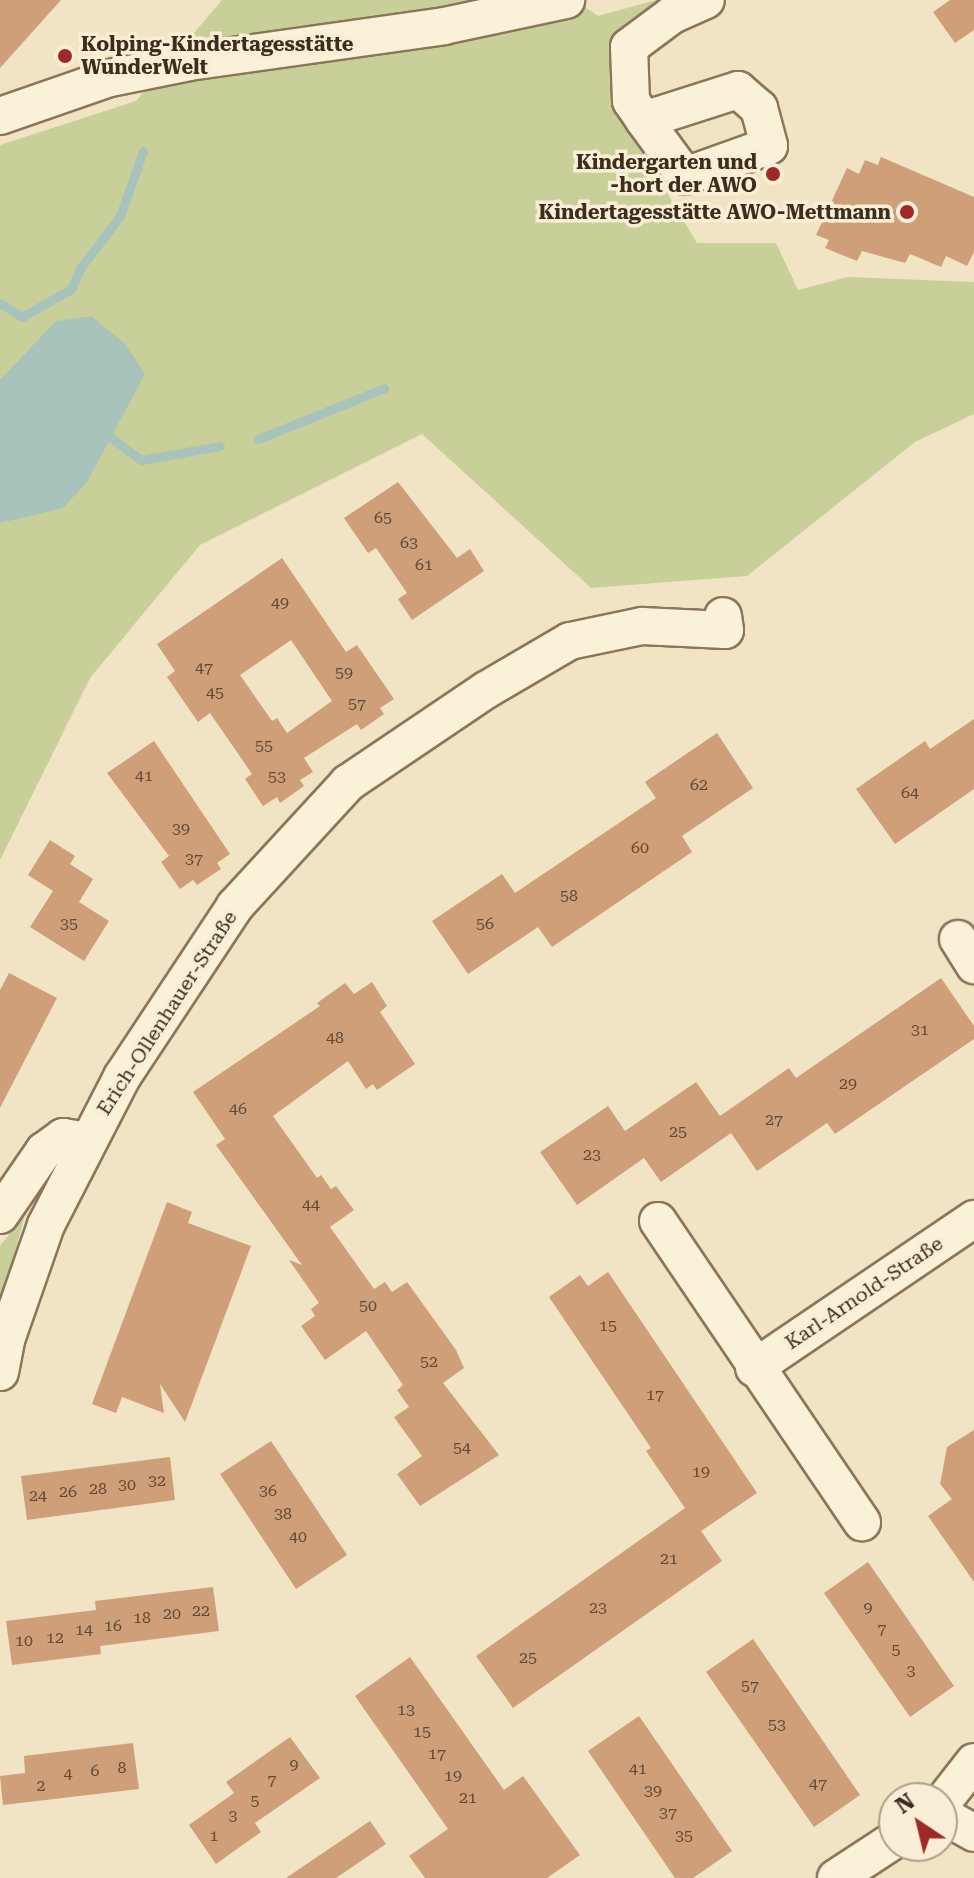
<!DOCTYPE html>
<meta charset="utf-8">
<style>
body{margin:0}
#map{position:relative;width:974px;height:1878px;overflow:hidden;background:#f0e4c5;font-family:"Roboto Serif",serif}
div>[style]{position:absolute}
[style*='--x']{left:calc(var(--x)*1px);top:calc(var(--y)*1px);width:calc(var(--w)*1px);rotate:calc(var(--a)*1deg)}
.green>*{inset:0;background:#c8cf98}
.water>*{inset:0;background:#a7c3bb}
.stream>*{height:9px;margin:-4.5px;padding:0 4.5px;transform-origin:4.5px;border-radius:4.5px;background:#a7c3bb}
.building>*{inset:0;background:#cf9f7a}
.roads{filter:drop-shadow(2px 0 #8c765a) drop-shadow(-2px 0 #8c765a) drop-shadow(0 2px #8c765a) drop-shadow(0 -2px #8c765a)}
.minor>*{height:36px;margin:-18px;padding:0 18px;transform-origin:18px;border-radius:18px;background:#faf1d9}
.dots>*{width:22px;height:22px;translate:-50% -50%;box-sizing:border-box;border:4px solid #f7eed5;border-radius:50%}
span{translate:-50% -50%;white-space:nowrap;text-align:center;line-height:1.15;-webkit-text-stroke:7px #f7eed5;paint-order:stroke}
.number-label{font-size:16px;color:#614a36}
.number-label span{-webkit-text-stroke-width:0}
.poi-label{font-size:20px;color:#3c2d1f;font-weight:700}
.left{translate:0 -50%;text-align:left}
.right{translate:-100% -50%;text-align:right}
.street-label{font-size:20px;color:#3c2d1f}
.north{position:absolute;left:878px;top:1782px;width:80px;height:80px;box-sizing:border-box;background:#f7eed5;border:2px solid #aca18c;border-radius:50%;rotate:325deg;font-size:22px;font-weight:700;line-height:32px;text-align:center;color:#3c2d1f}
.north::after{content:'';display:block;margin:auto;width:28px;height:36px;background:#9e2928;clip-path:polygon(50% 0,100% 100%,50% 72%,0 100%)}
</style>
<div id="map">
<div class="green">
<div style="clip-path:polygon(222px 0,575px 0,598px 16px,656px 0,691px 0,622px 40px,616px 107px,697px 243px,776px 243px,798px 290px,848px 277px,974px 282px,974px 414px,915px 442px,747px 576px,591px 588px,422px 434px,200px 545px,90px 678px,0 860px,0 145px,136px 101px)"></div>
<div style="clip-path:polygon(25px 1214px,0 1313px,0 1246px)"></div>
</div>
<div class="water">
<div style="clip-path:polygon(91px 316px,125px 344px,145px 374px,87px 482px,63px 508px,0 523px,0 380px,56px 321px)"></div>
</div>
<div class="stream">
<div style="--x:0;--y:303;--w:26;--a:32"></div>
<div style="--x:22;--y:317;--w:56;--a:-29.7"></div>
<div style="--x:71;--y:289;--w:24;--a:-66"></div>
<div style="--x:81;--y:267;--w:64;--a:-52.6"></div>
<div style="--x:120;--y:216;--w:69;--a:-70.5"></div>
<div style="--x:102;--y:431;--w:49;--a:36.6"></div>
<div style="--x:141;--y:460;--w:80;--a:-10"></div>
<div style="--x:258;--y:439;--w:136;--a:-22"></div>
</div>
<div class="building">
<div style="clip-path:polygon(0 0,61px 0,0 68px)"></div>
<div style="clip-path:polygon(950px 0,974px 0,974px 30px,955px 43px,933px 12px)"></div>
<div style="clip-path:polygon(881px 157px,974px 197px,974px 252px,967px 266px,946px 256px,941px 267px,910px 254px,905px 263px,862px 251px,857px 261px,825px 248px,829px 240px,816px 235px,847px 168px,859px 174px,865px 160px,878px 165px)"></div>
<div style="clip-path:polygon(398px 482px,457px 558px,470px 549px,484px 571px,412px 620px,398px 599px,407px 593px,376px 548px,368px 553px,344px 518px)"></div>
<div style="clip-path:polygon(evenodd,282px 558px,346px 652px,357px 645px,394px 699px,380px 708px,384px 714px,361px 730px,357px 724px,304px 758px,313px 772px,300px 780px,304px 786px,280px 803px,277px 797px,263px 806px,245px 779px,252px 774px,210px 713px,198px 722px,167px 677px,175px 671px,157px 644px,282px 558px,291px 640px,332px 701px,287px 733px,277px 718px,272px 721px,240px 675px,291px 640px)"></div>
<div style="clip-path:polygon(974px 719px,974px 789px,895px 844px,856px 789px,925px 741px,930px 749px)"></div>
<div style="clip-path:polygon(717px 733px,753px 788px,682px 836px,692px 852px,552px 947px,538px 927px,468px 974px,432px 921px,502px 874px,515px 893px,656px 798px,645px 782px)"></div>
<div style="clip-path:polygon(154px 741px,230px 854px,217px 863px,221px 869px,197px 885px,193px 880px,180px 889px,161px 862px,169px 856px,107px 773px)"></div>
<div style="clip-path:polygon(50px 840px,75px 856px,70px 864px,93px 879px,79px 902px,109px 921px,84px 961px,30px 927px,53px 891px,28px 875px)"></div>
<div style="clip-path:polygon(9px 973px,57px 998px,0 1108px,0 990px)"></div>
<div style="clip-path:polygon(941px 978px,974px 1026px,974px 1039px,835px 1134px,827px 1123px,757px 1171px,731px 1133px,661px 1182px,644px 1158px,577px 1205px,540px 1152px,608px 1106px,625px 1131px,696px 1082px,720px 1116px,789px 1068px,796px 1078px)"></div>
<div style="clip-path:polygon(372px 982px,387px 1006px,380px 1012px,415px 1064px,377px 1090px,373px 1084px,366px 1089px,348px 1061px,273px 1116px,317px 1178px,321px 1175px,331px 1189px,336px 1186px,354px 1210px,330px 1227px,374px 1289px,385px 1282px,392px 1292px,407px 1282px,456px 1350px,464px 1368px,443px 1383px,499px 1455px,420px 1506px,397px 1474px,422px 1456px,394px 1417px,409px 1407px,397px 1390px,403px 1385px,366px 1331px,325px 1360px,301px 1326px,315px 1316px,311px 1309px,319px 1303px,289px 1260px,302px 1265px,216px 1145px,225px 1139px,193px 1092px,320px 1006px,317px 1003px,345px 983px,354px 994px)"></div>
<div style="clip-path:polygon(167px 1202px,192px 1212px,188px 1223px,251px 1246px,185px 1422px,160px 1384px,164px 1413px,122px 1397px,116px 1413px,92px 1404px)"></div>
<div style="clip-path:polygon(608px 1272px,757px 1493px,701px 1531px,722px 1561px,513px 1708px,476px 1656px,685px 1508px,646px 1451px,651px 1448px,549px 1297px,580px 1275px,588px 1286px)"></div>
<div style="clip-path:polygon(974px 1430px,974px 1582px,928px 1516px,952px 1499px,940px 1484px,947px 1447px)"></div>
<div style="clip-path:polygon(271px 1441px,347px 1555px,296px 1589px,220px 1474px)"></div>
<div style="clip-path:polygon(170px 1457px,175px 1500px,27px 1520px,21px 1476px)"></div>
<div style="clip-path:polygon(868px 1562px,954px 1686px,910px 1717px,824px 1593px)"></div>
<div style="clip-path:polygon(213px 1587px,219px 1631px,100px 1646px,101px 1654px,12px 1665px,6px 1621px,96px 1610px,95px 1601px)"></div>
<div style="clip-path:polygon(753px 1639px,860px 1795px,814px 1827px,706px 1672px)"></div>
<div style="clip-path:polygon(410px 1657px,504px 1790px,523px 1776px,580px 1855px,547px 1878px,425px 1878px,409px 1856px,448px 1829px,355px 1696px)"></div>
<div style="clip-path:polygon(639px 1716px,732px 1851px,693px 1878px,675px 1878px,588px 1751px)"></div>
<div style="clip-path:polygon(290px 1737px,320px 1778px,255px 1823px,261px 1832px,216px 1864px,189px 1825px,234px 1793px,226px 1782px)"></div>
<div style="clip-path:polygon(133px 1743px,139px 1789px,3px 1805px,0 1776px,25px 1773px,24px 1756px)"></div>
<div style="clip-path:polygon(370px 1821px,386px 1844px,336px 1878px,286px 1878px)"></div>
</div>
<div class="roads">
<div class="minor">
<div style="--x:0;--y:116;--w:116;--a:-19.1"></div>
<div style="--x:110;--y:78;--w:81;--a:-11.4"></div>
<div style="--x:189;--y:62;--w:258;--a:-8"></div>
<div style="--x:444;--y:26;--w:125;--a:-12"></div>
<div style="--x:644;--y:120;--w:99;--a:-17.7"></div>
<div style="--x:738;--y:90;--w:28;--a:41"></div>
<div style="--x:759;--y:108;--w:39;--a:75"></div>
<div style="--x:769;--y:146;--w:89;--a:160.3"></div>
<div style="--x:685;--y:176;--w:69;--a:-126.2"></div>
<div style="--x:644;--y:120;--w:23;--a:-124"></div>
<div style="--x:631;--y:101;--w:54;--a:-92.1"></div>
<div style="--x:629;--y:47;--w:54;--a:-36.7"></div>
<div style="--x:672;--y:15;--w:37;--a:-24"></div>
<div style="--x:958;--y:939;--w:31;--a:58"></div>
<div style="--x:0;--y:1215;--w:78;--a:-55.5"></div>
<div style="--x:44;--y:1151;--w:24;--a:-36"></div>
<div style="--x:63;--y:1137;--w:24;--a:9"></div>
<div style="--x:658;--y:1221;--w:364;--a:55.9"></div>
<div style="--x:754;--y:1368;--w:266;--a:-34.1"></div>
<div style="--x:0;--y:1372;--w:36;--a:-79"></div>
<div style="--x:7;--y:1337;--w:119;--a:-70.8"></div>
<div style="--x:46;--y:1225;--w:166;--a:-62.8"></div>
<div style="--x:122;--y:1077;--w:205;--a:-56.5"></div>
<div style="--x:235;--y:906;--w:167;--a:-47.4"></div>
<div style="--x:348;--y:783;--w:166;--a:-34"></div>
<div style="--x:486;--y:690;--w:97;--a:-30.3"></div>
<div style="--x:570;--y:641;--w:74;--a:-11.8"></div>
<div style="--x:642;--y:626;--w:83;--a:2.8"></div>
<div style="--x:725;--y:630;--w:14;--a:-98"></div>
<div style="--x:942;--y:1803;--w:52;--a:-52"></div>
<div style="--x:942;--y:1815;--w:37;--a:29"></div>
<div style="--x:836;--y:1878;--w:69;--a:-33.2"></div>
</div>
</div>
<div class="dots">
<div style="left:65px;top:56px;background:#9e2928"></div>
<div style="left:773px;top:174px;background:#9e2928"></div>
<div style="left:907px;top:212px;background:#9e2928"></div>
</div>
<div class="number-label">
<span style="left:383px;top:518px">65</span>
<span style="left:409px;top:543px">63</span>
<span style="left:424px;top:565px">61</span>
<span style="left:280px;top:603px">49</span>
<span style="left:204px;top:668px">47</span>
<span style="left:344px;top:673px">59</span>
<span style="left:215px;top:693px">45</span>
<span style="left:357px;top:704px">57</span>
<span style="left:264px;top:746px">55</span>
<span style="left:144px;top:776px">41</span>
<span style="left:277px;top:777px">53</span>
<span style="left:699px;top:785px">62</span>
<span style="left:910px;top:793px">64</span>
<span style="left:181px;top:829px">39</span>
<span style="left:640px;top:848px">60</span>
<span style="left:194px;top:859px">37</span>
<span style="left:569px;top:896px">58</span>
<span style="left:69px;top:924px">35</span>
<span style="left:485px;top:924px">56</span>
<span style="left:920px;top:1030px">31</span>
<span style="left:335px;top:1038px">48</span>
<span style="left:848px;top:1084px">29</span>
<span style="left:238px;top:1109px">46</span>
<span style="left:774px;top:1120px">27</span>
<span style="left:678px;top:1132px">25</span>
<span style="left:592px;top:1155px">23</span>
<span style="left:311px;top:1205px">44</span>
<span style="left:368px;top:1306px">50</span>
<span style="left:608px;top:1326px">15</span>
<span style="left:429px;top:1362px">52</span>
<span style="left:655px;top:1395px">17</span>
<span style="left:462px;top:1448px">54</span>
<span style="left:701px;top:1472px">19</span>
<span style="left:157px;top:1481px">32</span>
<span style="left:127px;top:1485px">30</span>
<span style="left:98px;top:1489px">28</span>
<span style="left:268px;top:1491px">36</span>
<span style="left:68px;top:1492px">26</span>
<span style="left:38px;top:1496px">24</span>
<span style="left:283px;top:1514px">38</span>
<span style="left:298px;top:1537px">40</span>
<span style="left:669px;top:1559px">21</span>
<span style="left:598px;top:1608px">23</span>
<span style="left:868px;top:1608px">9</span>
<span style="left:201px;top:1611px">22</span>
<span style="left:172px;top:1614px">20</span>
<span style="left:142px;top:1618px">18</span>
<span style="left:113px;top:1626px">16</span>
<span style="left:882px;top:1629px">7</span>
<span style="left:84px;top:1630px">14</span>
<span style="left:55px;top:1638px">12</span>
<span style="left:24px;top:1641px">10</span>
<span style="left:896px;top:1650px">5</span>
<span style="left:528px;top:1658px">25</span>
<span style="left:911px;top:1671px">3</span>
<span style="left:750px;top:1686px">57</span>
<span style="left:406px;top:1710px">13</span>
<span style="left:777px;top:1725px">53</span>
<span style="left:422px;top:1732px">15</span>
<span style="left:437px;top:1754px">17</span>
<span style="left:294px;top:1765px">9</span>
<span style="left:122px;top:1768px">8</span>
<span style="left:638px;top:1769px">41</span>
<span style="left:95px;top:1771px">6</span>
<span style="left:68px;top:1774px">4</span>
<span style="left:453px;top:1776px">19</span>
<span style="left:272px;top:1780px">7</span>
<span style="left:818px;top:1784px">47</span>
<span style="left:41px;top:1786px">2</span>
<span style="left:653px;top:1791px">39</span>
<span style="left:468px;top:1798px">21</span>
<span style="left:255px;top:1801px">5</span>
<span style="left:668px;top:1813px">37</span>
<span style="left:233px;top:1816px">3</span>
<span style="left:214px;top:1836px">1</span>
<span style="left:684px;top:1836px">35</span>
</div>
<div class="poi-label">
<span class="left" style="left:81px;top:56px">Kolping-Kindertagesstätte<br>WunderWelt</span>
<span class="right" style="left:757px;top:174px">Kindergarten und<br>-hort der AWO</span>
<span class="right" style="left:891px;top:212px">Kindertagesstätte AWO-Mettmann</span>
</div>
<div class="street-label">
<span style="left:167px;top:1013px;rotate:-57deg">Erich-Ollenhauer-Straße</span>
<span style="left:864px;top:1293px;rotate:-34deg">Karl-Arnold-Straße</span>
</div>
<div class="north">N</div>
</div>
